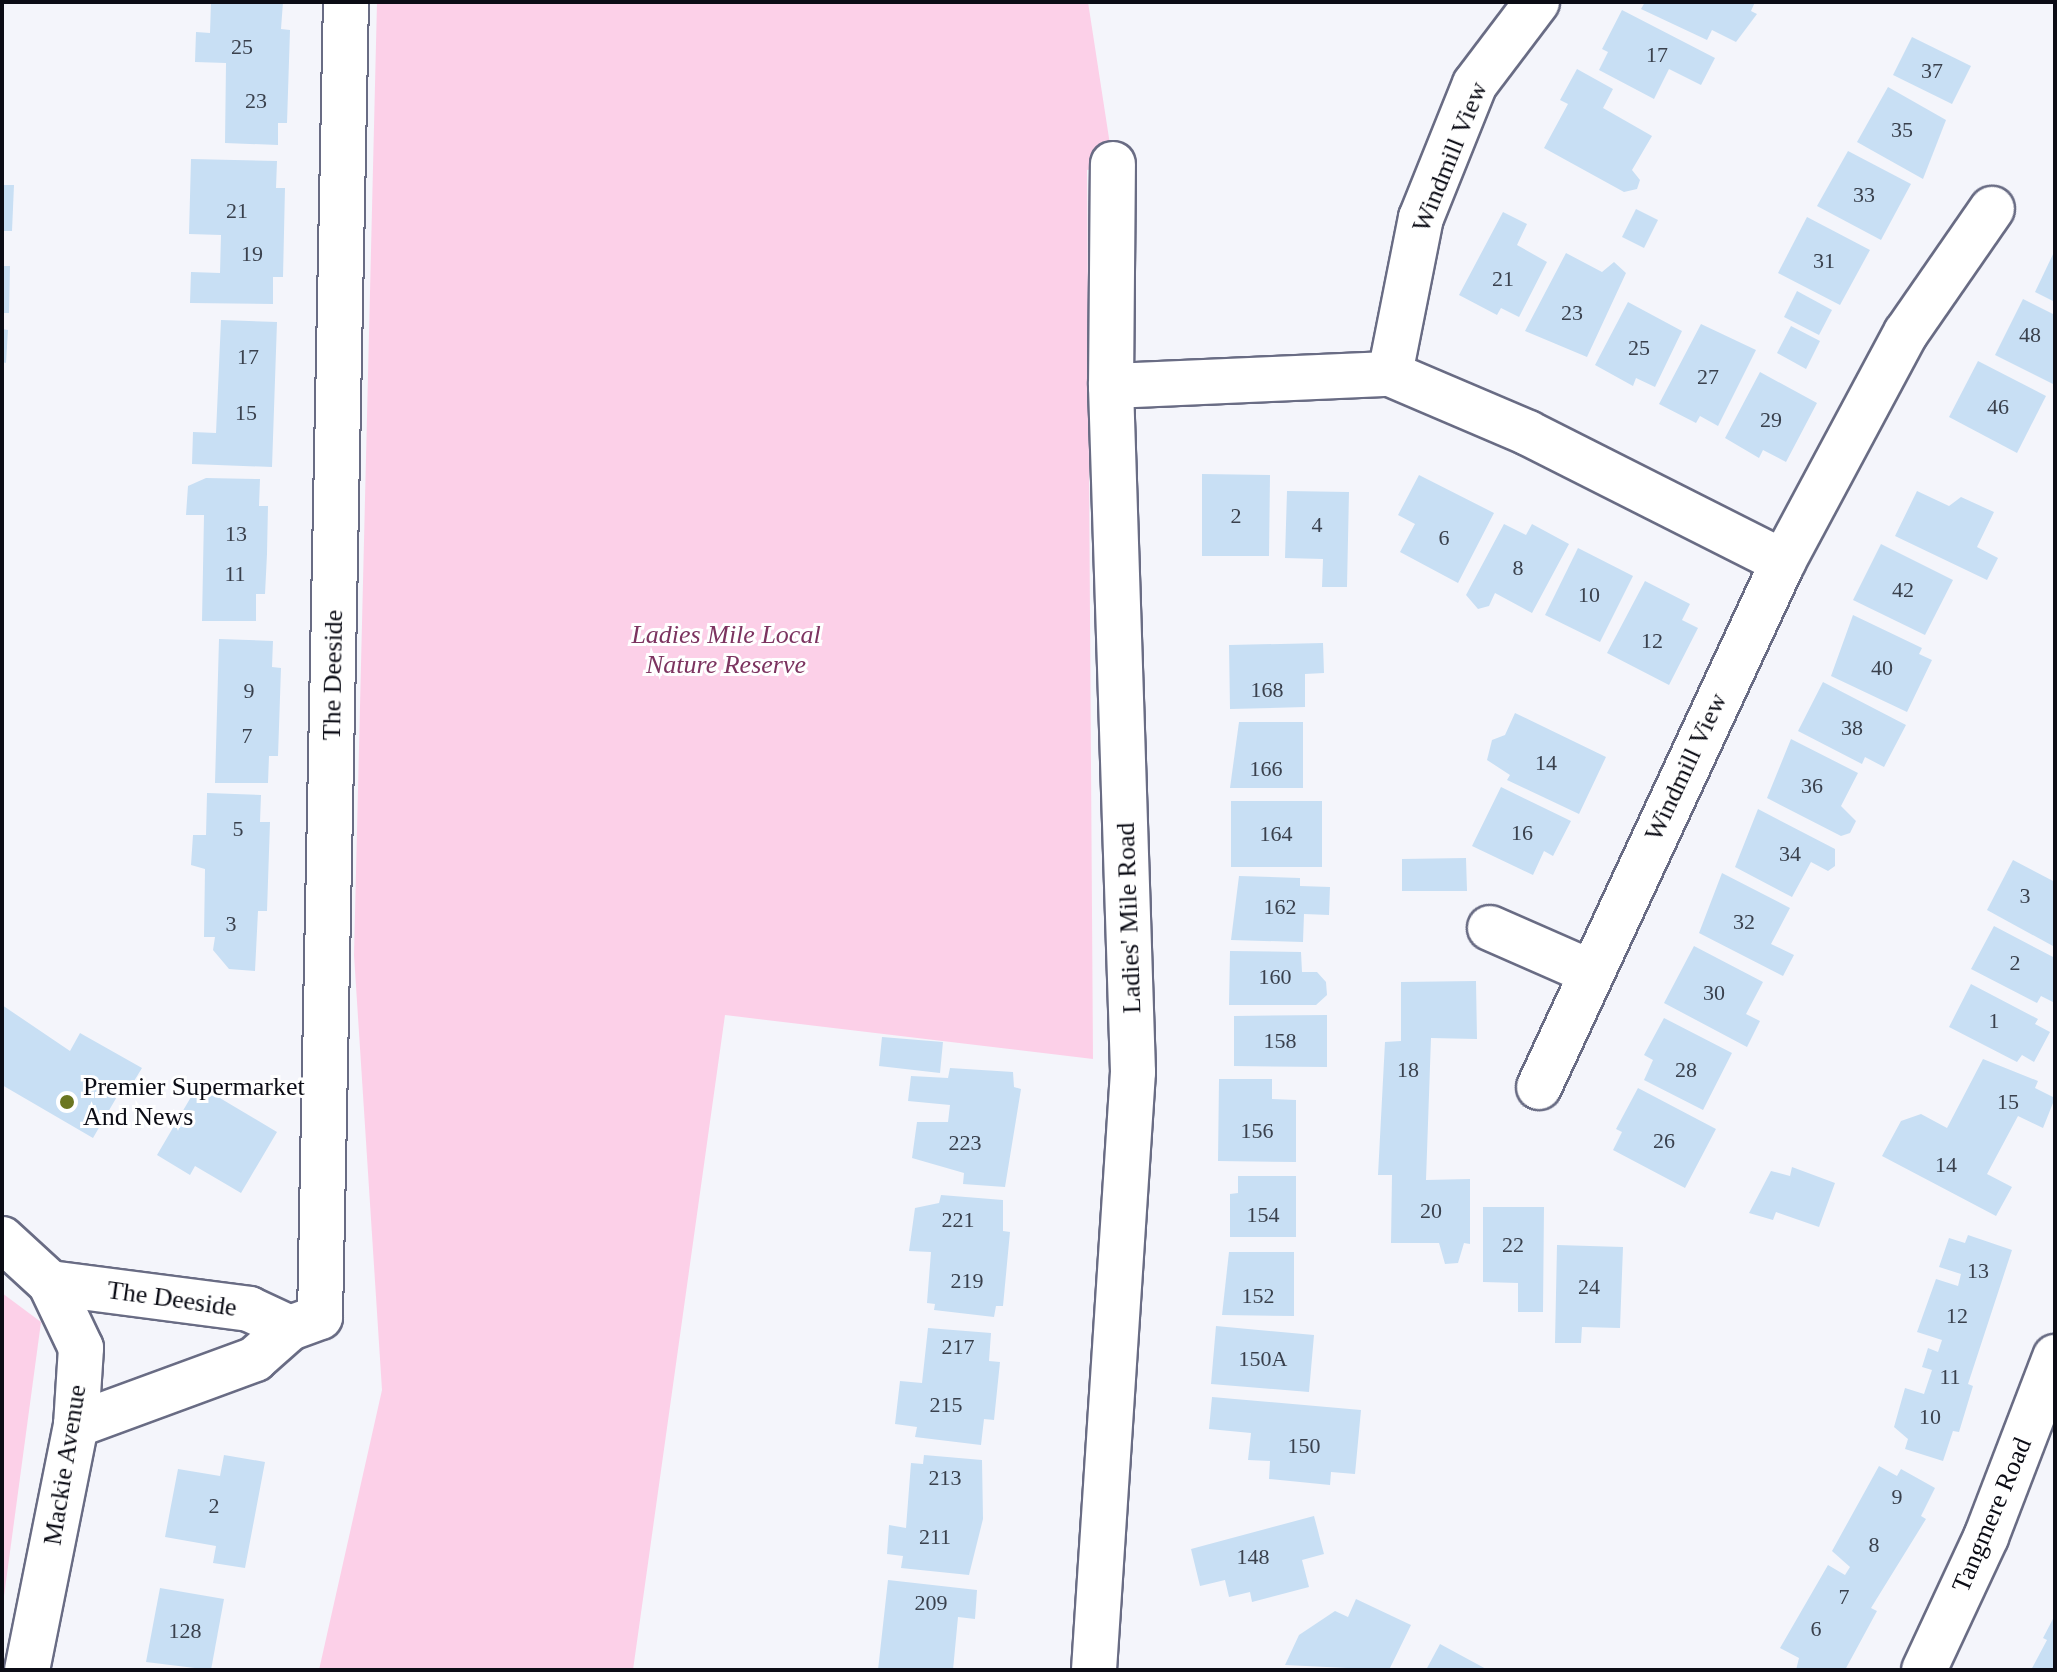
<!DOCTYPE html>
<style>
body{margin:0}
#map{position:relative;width:2057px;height:1672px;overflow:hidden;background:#f4f5fb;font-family:Georgia,serif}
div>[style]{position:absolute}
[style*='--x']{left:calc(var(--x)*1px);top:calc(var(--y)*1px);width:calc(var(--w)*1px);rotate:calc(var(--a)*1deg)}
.green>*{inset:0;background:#fcd0e8}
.building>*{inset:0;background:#c8dff4}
.roads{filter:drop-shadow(2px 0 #696c84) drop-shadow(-2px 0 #696c84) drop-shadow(0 2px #696c84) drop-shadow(0 -2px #696c84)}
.street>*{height:44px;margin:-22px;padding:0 22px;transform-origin:22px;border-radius:22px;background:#fff}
.dots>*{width:22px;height:22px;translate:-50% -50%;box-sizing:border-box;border:4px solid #fff;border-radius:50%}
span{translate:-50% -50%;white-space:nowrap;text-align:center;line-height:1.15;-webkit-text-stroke:6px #fff;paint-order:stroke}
.number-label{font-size:22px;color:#3a414d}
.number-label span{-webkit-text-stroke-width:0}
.street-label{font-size:26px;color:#0b0c15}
.park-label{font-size:26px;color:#7c3460;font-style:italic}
.poi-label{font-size:26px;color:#0b0c15}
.left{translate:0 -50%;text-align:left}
.frame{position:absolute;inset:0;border:4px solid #0b0c15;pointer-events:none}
</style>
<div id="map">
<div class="green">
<div style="clip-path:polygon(377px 2px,1088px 2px,1113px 164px,1087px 170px,1093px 1059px,725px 1015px,633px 1670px,319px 1670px,382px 1390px,354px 955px)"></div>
<div style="clip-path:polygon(2px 1293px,41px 1322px,2px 1611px)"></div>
</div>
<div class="building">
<div style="clip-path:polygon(211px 2px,283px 2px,281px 29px,290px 30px,287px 123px,278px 123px,278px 145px,225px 143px,226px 63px,195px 62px,196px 32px,210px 33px)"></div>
<div style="clip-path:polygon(1645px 2px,1755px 2px,1751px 11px,1757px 14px,1736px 42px,1712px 30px,1707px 40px,1641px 9px)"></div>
<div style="clip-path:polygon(1622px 10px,1715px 58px,1701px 85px,1669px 69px,1654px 99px,1599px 70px,1608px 52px,1602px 49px)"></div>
<div style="clip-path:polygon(1912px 37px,1971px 66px,1952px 104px,1893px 75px)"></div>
<div style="clip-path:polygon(1577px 69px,1613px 89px,1603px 108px,1652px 136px,1632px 170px,1640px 180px,1637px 189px,1624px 192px,1544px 148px,1568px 104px,1560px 100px)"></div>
<div style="clip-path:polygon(1888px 87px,1946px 120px,1923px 179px,1857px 142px)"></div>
<div style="clip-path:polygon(1848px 151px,1911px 184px,1881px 240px,1817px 206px)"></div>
<div style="clip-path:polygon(191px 159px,277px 161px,276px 188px,285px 188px,283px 277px,273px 277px,273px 304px,190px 303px,191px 272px,220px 273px,221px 235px,189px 234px)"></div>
<div style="clip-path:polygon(2px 185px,14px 185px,12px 231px,2px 231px)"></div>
<div style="clip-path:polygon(1636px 209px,1658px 220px,1644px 248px,1622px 237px)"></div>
<div style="clip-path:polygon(1503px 212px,1527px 224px,1517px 245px,1547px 262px,1519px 317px,1501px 308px,1497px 315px,1459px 295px)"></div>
<div style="clip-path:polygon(1807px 217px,1870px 250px,1840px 305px,1778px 273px)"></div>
<div style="clip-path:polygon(2055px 250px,2055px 302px,2035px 292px)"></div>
<div style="clip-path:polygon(1566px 253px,1602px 272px,1614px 262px,1626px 273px,1587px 357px,1525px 331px)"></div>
<div style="clip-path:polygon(2px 266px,10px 266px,9px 313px,2px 313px)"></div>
<div style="clip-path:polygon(1797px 291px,1832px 310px,1819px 335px,1784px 317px)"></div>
<div style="clip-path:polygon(2023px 299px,2055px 315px,2055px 385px,1995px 355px)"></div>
<div style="clip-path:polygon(1628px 302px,1682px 331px,1655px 387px,1636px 378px,1633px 386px,1595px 365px)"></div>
<div style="clip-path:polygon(221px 320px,277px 322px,272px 467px,192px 464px,193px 432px,216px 433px)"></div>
<div style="clip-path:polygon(1701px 324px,1756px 350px,1718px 426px,1700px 416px,1696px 423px,1659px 404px)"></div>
<div style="clip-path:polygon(1791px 326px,1820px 341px,1806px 369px,1777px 353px)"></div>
<div style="clip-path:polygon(2px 329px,8px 330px,6px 363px,2px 362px)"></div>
<div style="clip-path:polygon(1978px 361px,2046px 396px,2017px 453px,1949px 417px)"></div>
<div style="clip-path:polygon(1760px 372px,1817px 403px,1786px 462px,1763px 450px,1759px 458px,1725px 438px)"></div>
<div style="clip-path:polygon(1202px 474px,1270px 475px,1269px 556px,1202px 556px)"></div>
<div style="clip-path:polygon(1419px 475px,1494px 513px,1458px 583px,1400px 552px,1415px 524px,1398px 515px)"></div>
<div style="clip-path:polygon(206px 478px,260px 479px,259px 506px,268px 506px,267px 554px,265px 594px,256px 594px,256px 621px,202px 621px,204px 515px,186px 515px,188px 486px)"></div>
<div style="clip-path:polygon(1287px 491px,1349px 492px,1347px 587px,1322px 587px,1323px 559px,1285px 558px)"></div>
<div style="clip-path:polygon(1917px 491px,1949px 506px,1961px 497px,1994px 512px,1977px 547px,1998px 558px,1987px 580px,1895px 536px)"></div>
<div style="clip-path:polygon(1504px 524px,1526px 535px,1532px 524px,1569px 544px,1532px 613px,1495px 593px,1489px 606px,1478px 609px,1466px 595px)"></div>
<div style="clip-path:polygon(1881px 544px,1953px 580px,1925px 635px,1853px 600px)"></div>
<div style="clip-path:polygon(1578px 548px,1633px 576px,1600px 642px,1545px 615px)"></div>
<div style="clip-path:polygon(1645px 581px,1690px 604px,1682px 620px,1698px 628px,1669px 685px,1607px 653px)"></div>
<div style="clip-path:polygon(1853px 615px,1922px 648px,1919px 654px,1932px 660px,1907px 712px,1831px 676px)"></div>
<div style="clip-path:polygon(219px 639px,273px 641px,272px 667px,281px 668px,278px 756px,269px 756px,268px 783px,215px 783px)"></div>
<div style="clip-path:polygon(1323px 643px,1324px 673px,1305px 674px,1305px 707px,1230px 709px,1229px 645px)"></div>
<div style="clip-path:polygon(1823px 682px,1906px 725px,1884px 767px,1865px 757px,1862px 764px,1798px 731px)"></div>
<div style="clip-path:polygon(1515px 713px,1606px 757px,1579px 814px,1507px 780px,1510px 775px,1487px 760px,1492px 740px,1505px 735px)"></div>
<div style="clip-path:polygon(1239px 722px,1303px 722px,1303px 788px,1230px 788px)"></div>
<div style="clip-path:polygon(1791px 739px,1858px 773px,1841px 806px,1856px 821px,1850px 833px,1841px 836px,1767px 798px)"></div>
<div style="clip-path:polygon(1501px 787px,1571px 821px,1553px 856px,1544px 851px,1533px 875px,1472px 846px)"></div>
<div style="clip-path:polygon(207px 793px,261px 795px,260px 822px,270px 822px,267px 911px,258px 911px,255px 971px,229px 969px,213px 950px,215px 937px,204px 937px,205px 869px,191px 865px,193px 835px,206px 835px)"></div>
<div style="clip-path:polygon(1231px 801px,1322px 801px,1322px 867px,1231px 867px)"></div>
<div style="clip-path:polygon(1758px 809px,1835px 849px,1835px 866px,1828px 871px,1811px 862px,1792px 897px,1735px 867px)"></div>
<div style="clip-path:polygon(1466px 858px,1467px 891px,1402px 891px,1402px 859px)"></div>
<div style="clip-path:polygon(2013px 860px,2055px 882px,2053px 946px,1987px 910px)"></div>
<div style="clip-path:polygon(1722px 873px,1790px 908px,1771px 944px,1794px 955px,1783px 976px,1699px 933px)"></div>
<div style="clip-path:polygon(1239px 876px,1300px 878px,1300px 886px,1330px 887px,1329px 915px,1304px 914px,1303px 942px,1231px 940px)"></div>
<div style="clip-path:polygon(1994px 926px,2055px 958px,2055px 1003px,2041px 996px,2037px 1003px,1971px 969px)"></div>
<div style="clip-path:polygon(1694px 946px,1763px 982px,1746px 1014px,1760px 1021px,1747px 1047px,1664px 1003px)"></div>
<div style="clip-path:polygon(1230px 951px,1301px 952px,1302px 972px,1317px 972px,1326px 982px,1327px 995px,1316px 1005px,1229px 1005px)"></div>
<div style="clip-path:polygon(1476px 981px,1477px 1039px,1431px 1038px,1426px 1180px,1470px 1179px,1470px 1244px,1464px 1243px,1458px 1263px,1445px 1264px,1439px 1243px,1391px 1243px,1392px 1175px,1378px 1175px,1385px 1042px,1401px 1041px,1401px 982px)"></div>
<div style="clip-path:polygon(1971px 984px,2038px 1019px,2035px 1024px,2050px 1032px,2034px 1062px,2022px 1055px,2017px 1062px,1949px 1027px)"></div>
<div style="clip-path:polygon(2px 1005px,70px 1051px,80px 1033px,142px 1068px,128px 1091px,122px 1088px,93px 1138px,2px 1085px)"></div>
<div style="clip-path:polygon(1327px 1015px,1327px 1067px,1234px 1066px,1234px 1016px)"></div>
<div style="clip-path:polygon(1664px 1018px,1732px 1053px,1703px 1110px,1644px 1080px,1653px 1060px,1644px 1055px)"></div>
<div style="clip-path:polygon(882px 1037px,943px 1042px,940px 1073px,879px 1066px)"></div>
<div style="clip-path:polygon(1983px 1059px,2038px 1081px,2035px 1088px,2055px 1098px,2043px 1128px,2018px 1116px,1987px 1174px,2012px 1187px,1996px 1216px,1882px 1156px,1901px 1121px,1921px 1114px,1947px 1128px)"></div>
<div style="clip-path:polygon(950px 1068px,1013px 1072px,1014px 1087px,1021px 1089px,1005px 1187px,963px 1184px,964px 1173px,912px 1158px,917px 1122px,948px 1122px,950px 1105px,908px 1101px,911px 1076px,948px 1078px)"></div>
<div style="clip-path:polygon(1219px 1079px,1272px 1079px,1272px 1099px,1296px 1100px,1296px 1162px,1218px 1161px)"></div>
<div style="clip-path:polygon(198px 1085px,277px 1132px,241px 1193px,195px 1166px,190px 1175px,157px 1155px)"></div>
<div style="clip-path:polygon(1638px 1088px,1716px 1129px,1685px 1188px,1613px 1150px,1622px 1132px,1616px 1129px)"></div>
<div style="clip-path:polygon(1792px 1167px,1835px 1183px,1819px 1227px,1776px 1212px,1773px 1220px,1749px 1213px,1771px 1171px,1790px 1176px)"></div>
<div style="clip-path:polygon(1238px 1176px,1296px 1176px,1296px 1237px,1230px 1237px,1230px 1194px,1238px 1193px)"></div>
<div style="clip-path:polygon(941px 1195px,1003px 1200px,1003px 1231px,1010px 1232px,1003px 1306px,996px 1306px,994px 1317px,934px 1310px,935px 1304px,927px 1303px,931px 1252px,909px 1251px,915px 1208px,939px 1203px)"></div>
<div style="clip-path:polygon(1483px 1207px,1544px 1207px,1543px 1312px,1518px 1312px,1518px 1283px,1483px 1282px)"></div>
<div style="clip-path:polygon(1968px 1235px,2012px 1250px,1968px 1384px,1973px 1386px,1959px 1432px,1953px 1431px,1943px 1461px,1905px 1449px,1908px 1439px,1894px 1427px,1905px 1388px,1924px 1394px,1932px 1370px,1922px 1367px,1928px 1348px,1938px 1352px,1942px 1340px,1917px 1332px,1936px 1279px,1958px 1286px,1961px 1274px,1939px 1267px,1949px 1238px,1965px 1243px)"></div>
<div style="clip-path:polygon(1557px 1245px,1623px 1247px,1620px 1328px,1582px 1327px,1581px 1343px,1555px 1343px)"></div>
<div style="clip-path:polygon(1229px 1252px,1294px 1252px,1294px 1316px,1222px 1315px)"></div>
<div style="clip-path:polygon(1216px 1326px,1314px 1335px,1309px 1392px,1211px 1384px)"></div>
<div style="clip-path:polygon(928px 1328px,991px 1333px,989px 1361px,1000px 1362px,994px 1420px,984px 1419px,981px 1445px,915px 1437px,917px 1427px,895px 1424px,900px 1381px,922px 1383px)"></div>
<div style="clip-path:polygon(1212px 1397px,1361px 1410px,1355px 1474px,1331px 1472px,1330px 1485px,1269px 1479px,1270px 1461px,1248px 1460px,1251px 1433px,1209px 1429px)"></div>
<div style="clip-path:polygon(224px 1455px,265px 1462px,245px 1568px,213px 1563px,216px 1546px,165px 1537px,178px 1469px,220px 1476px)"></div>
<div style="clip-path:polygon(924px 1455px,982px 1460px,983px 1519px,969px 1575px,901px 1568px,903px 1556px,887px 1554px,889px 1525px,906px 1528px,911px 1463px,923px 1464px)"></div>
<div style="clip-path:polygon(1879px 1466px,1897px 1476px,1901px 1469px,1935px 1488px,1921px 1516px,1926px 1519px,1871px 1608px,1877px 1611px,1845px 1670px,1796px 1670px,1799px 1658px,1780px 1648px,1828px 1565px,1845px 1575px,1850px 1567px,1832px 1551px)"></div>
<div style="clip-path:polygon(1314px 1516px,1324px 1554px,1302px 1560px,1309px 1587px,1252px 1602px,1250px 1592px,1229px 1597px,1225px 1580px,1200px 1586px,1191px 1549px)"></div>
<div style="clip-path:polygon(888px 1580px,977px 1590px,975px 1619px,958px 1617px,953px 1670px,878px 1670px)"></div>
<div style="clip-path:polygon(160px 1588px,224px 1599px,211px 1670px,146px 1662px)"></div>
<div style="clip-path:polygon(1356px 1599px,1411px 1625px,1389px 1670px,1285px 1665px,1299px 1635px,1335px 1611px,1348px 1617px)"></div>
<div style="clip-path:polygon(2055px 1615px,2055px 1670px,2031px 1670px,2047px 1640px,2043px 1638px)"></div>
<div style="clip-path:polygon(1440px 1644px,1488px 1670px,1426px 1670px)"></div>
</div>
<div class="roads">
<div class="street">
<div style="--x:1390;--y:374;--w:159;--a:-78.8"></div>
<div style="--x:1421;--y:218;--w:144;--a:-68.1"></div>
<div style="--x:1475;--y:84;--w:103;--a:-52.9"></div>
<div style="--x:1111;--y:386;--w:279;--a:-2.5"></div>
<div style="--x:1390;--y:374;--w:150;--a:23.1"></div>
<div style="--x:1528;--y:433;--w:286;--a:26.8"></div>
<div style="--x:1490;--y:928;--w:109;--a:23.7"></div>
<div style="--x:1539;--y:1087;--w:579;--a:-65.07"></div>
<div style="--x:1783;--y:562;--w:260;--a:-61.8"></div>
<div style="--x:1906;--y:333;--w:151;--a:-55.3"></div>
<div style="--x:2;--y:1239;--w:65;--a:42.5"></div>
<div style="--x:50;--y:1283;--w:72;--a:64.5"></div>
<div style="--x:81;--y:1348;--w:77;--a:93.7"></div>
<div style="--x:76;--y:1425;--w:250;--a:101.3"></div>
<div style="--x:50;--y:1283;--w:201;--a:7.4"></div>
<div style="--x:249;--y:1309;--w:45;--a:24.9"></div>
<div style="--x:290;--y:1328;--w:32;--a:-20"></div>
<div style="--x:320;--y:1317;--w:1315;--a:-88.87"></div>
<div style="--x:76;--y:1425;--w:191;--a:-20.2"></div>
<div style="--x:255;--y:1359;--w:47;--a:-41.5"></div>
<div style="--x:1094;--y:1670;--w:599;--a:-86.27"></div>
<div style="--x:1133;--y:1072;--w:686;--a:-91.84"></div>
<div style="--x:1111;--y:386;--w:222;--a:-89.5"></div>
<div style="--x:1924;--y:1670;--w:147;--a:-65"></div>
<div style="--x:1986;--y:1537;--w:193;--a:-69"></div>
</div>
</div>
<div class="dots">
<div style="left:67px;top:1102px;background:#6b7621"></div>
</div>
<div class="number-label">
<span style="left:242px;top:47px">25</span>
<span style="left:1657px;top:55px">17</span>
<span style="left:1932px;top:71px">37</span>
<span style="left:256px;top:101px">23</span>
<span style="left:1902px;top:130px">35</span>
<span style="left:1864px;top:195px">33</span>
<span style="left:237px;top:211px">21</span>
<span style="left:252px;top:254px">19</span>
<span style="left:1824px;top:261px">31</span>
<span style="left:1503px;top:279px">21</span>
<span style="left:1572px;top:313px">23</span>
<span style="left:2030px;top:335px">48</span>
<span style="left:1639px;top:348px">25</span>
<span style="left:248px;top:357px">17</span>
<span style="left:1708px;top:377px">27</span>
<span style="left:1998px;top:407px">46</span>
<span style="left:246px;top:413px">15</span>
<span style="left:1771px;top:420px">29</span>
<span style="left:1236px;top:516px">2</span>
<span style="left:1317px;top:525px">4</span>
<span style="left:236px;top:534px">13</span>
<span style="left:1444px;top:538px">6</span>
<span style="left:1518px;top:568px">8</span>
<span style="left:235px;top:574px">11</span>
<span style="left:1903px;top:590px">42</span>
<span style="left:1589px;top:595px">10</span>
<span style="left:1652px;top:641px">12</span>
<span style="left:1882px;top:668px">40</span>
<span style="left:1267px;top:690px">168</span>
<span style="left:249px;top:691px">9</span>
<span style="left:1852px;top:728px">38</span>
<span style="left:247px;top:736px">7</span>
<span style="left:1546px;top:763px">14</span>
<span style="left:1266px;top:769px">166</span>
<span style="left:1812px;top:786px">36</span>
<span style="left:238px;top:829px">5</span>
<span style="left:1522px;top:833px">16</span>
<span style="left:1276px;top:834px">164</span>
<span style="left:1790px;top:854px">34</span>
<span style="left:2025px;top:896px">3</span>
<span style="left:1280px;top:907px">162</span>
<span style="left:1744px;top:922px">32</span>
<span style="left:231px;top:924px">3</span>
<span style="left:2015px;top:963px">2</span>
<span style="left:1275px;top:977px">160</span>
<span style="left:1714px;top:993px">30</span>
<span style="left:1994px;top:1021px">1</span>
<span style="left:1280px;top:1041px">158</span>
<span style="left:1408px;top:1070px">18</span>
<span style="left:1686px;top:1070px">28</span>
<span style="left:2008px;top:1102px">15</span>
<span style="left:1257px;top:1131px">156</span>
<span style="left:1664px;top:1141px">26</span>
<span style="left:965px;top:1143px">223</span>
<span style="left:1946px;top:1165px">14</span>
<span style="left:1431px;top:1211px">20</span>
<span style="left:1263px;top:1215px">154</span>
<span style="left:958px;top:1220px">221</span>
<span style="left:1513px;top:1245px">22</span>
<span style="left:1978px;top:1271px">13</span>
<span style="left:967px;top:1281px">219</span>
<span style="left:1589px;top:1287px">24</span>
<span style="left:1258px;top:1296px">152</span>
<span style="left:1957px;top:1316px">12</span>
<span style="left:958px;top:1347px">217</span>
<span style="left:1263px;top:1359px">150A</span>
<span style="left:1950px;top:1377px">11</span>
<span style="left:946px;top:1405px">215</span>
<span style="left:1930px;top:1417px">10</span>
<span style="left:1304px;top:1446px">150</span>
<span style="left:945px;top:1478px">213</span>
<span style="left:1897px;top:1497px">9</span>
<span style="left:214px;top:1506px">2</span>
<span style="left:935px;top:1537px">211</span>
<span style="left:1874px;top:1545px">8</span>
<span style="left:1253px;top:1557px">148</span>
<span style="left:1844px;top:1597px">7</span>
<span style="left:931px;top:1603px">209</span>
<span style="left:1816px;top:1629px">6</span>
<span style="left:185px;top:1631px">128</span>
</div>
<div class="street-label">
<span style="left:1450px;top:157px;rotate:-68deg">Windmill View</span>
<span style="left:333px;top:675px;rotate:-89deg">The Deeside</span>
<span style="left:1686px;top:767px;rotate:-65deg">Windmill View</span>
<span style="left:1129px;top:918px;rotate:-92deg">Ladies' Mile Road</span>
<span style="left:172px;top:1299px;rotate:8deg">The Deeside</span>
<span style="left:65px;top:1465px;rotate:-81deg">Mackie Avenue</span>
<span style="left:1992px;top:1515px;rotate:-67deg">Tangmere Road</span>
</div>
<div class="park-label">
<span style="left:726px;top:650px">Ladies Mile Local<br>Nature Reserve</span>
</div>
<div class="poi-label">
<span class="left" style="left:83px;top:1102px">Premier Supermarket<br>And News</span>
</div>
<div class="frame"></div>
</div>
